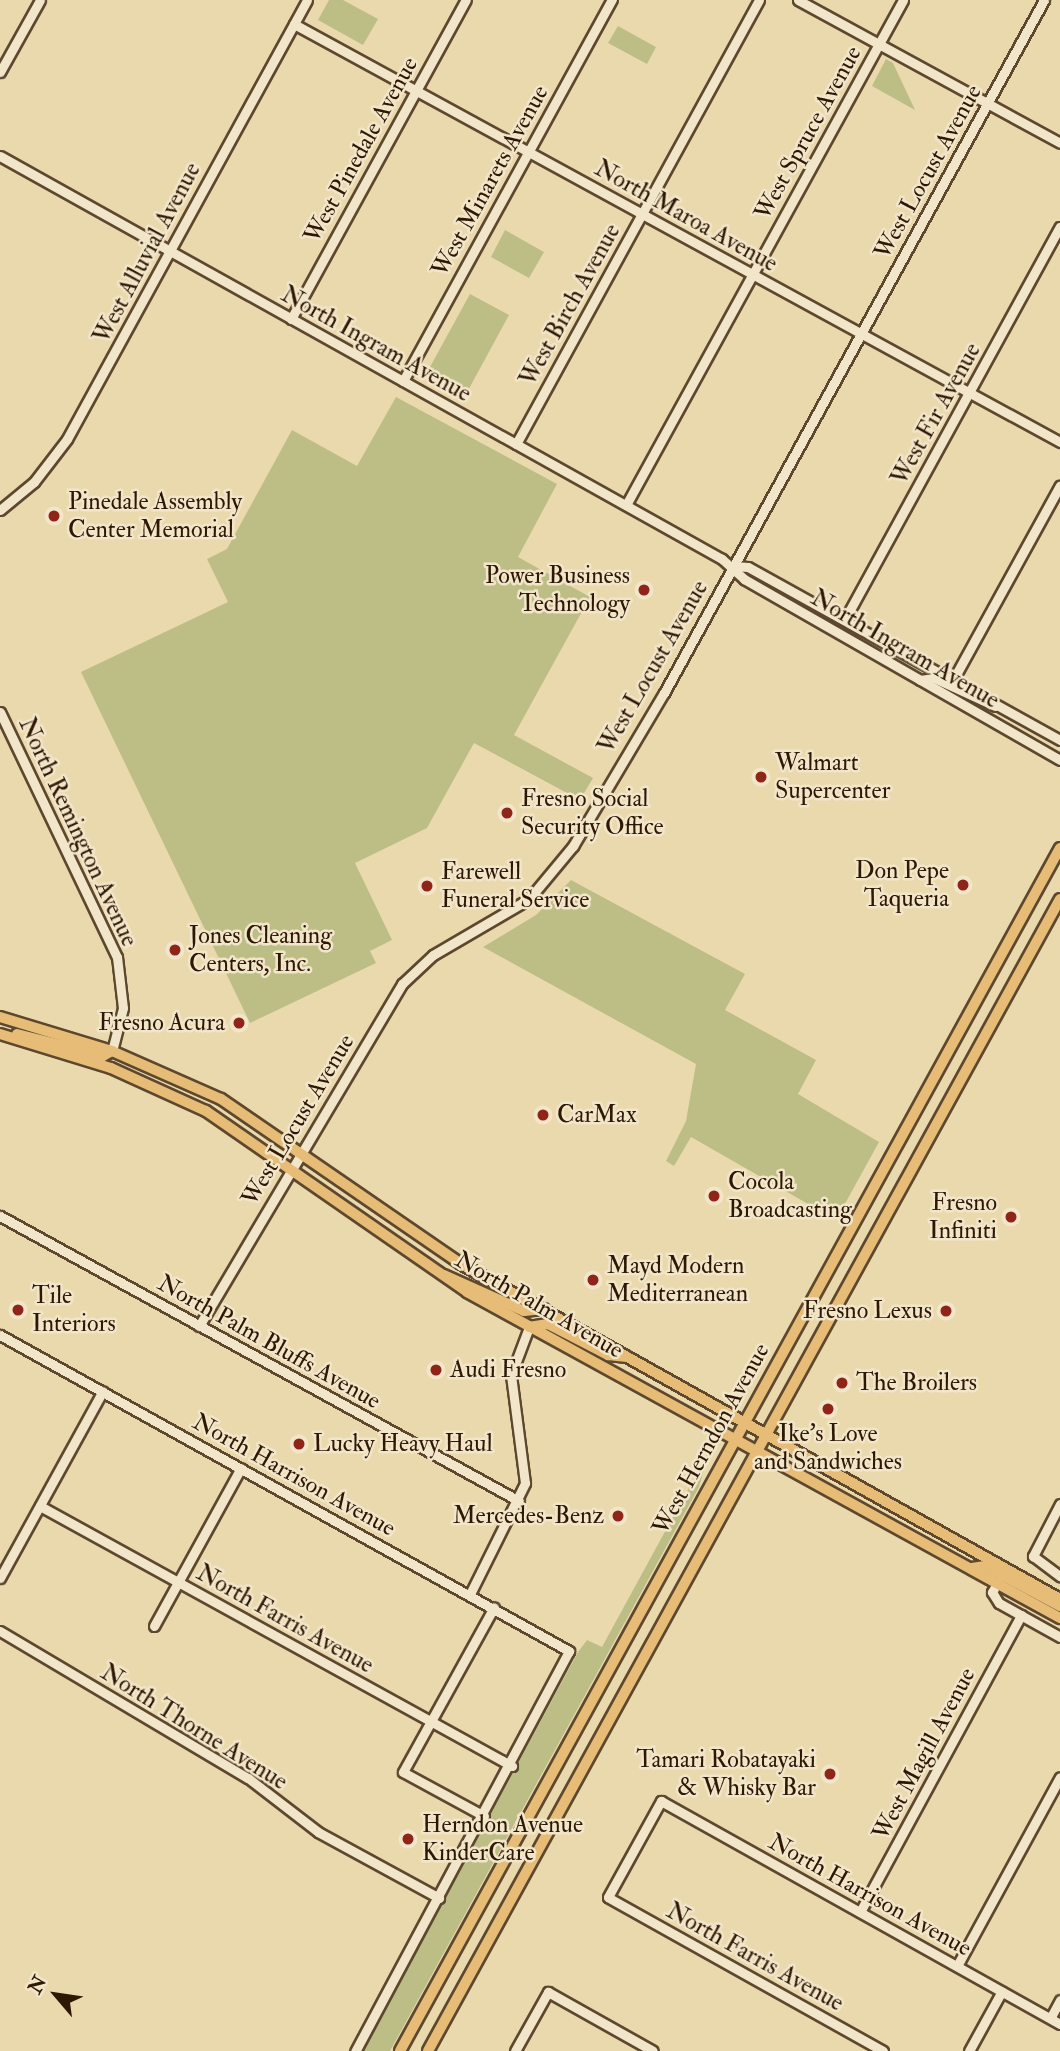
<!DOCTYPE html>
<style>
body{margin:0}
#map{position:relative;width:1060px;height:2051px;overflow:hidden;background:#ebd9ae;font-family:"IM FELL Double Pica",serif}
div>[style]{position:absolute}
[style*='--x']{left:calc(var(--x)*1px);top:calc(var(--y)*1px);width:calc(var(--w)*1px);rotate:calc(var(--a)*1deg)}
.green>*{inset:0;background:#bcbe86}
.roads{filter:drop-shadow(2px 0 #5d482e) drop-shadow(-2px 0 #5d482e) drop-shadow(0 2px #5d482e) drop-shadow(0 -2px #5d482e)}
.minor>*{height:9px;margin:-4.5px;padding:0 4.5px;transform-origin:4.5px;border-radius:4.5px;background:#f2e6ca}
.major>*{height:10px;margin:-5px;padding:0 5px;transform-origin:5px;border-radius:5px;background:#e6bc77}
.dots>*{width:19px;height:19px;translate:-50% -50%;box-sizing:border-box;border:4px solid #f2e6ca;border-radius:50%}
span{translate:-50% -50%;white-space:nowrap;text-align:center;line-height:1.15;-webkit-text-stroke:5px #f2e6ca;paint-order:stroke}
.street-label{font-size:24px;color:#2e1804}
.poi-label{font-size:24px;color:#2e1804}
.left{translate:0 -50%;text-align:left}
.right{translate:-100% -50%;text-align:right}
.north{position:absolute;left:21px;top:1960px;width:70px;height:70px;-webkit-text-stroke:5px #f2e6ca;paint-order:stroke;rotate:299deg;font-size:19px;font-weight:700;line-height:28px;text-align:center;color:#2e1804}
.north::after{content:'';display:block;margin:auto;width:24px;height:32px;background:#2e1804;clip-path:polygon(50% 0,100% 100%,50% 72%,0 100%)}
</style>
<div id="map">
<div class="green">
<div style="clip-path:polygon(329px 0,343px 0,378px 19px,363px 45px,318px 20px)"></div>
<div style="clip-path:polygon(618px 26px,656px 47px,647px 64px,608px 43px)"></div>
<div style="clip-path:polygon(886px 59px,893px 63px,915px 110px,872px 86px)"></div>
<div style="clip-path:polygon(505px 230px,544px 252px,529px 278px,491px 257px)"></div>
<div style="clip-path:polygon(470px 294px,509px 315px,465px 396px,459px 396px,425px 376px)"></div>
<div style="clip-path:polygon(396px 397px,557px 484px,518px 557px,590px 597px,514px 735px,593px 778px,580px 800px,474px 743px,427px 828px,355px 863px,392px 940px,370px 951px,376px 963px,250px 1023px,81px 672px,228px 602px,207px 559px,227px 549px,292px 430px,357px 466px)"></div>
<div style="clip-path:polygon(571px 880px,745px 974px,725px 1010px,816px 1060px,798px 1094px,879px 1142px,836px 1220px,691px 1137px,674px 1166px,666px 1161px,686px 1121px,696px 1064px,483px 947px,536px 915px)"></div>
<div style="clip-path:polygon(710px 1449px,699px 1487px,390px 2051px,363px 2051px,578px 1652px,587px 1640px,602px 1647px)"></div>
</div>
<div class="roads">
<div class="minor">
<div style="--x:798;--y:0;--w:298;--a:28.6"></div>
<div style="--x:294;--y:24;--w:873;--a:28.62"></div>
<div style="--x:0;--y:72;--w:82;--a:-60.9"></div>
<div style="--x:0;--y:156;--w:827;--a:29.17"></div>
<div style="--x:722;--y:559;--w:30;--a:42"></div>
<div style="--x:744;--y:579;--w:364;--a:29.8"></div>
<div style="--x:291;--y:319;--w:364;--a:-61.3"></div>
<div style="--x:403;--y:381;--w:435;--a:-61.3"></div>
<div style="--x:516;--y:444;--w:506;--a:-61.31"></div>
<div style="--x:626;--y:505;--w:576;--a:-61.25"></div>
<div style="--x:0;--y:510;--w:44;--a:-39.5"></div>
<div style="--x:34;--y:482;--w:54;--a:-52.5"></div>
<div style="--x:67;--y:439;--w:500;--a:-61.33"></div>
<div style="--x:734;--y:566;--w:14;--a:4"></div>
<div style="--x:748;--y:567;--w:357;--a:29"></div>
<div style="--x:845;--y:619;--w:447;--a:-61.3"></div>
<div style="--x:920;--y:680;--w:14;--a:-8"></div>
<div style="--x:934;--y:678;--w:67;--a:24.7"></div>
<div style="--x:953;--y:680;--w:222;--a:-61.2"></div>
<div style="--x:0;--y:712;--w:272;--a:64.5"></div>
<div style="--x:117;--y:957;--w:51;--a:83.3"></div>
<div style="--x:123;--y:1008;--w:44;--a:104.3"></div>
<div style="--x:0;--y:1216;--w:592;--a:28.77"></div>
<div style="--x:199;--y:1326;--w:398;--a:-59.3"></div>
<div style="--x:402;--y:984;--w:42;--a:-43.1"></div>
<div style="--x:433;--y:955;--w:111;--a:-30.3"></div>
<div style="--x:529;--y:899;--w:69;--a:-50.3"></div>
<div style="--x:573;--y:846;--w:178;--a:-59.3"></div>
<div style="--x:664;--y:693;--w:790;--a:-61.26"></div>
<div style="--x:0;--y:1335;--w:651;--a:29.05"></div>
<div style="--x:569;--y:1651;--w:454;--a:118.1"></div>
<div style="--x:1060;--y:1504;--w:59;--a:117.4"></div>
<div style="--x:1033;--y:1556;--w:34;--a:37"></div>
<div style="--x:40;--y:1506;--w:539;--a:28.85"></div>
<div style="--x:0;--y:1578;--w:213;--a:-61.2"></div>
<div style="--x:998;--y:1582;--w:12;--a:121"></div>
<div style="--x:992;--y:1592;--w:13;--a:58"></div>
<div style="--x:999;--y:1603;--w:70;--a:29.1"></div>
<div style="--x:470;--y:1594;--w:124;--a:-63.6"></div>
<div style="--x:525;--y:1483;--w:109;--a:-97.4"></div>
<div style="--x:511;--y:1375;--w:51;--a:-69.4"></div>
<div style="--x:154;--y:1626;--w:180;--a:-61.2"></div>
<div style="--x:0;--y:1631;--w:288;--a:30.7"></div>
<div style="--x:248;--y:1778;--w:88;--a:37.6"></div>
<div style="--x:318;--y:1832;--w:138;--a:28.6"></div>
<div style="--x:484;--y:1816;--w:92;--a:-151.5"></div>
<div style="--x:403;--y:1772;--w:188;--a:-61.1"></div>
<div style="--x:860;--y:1912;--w:338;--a:-61.5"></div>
<div style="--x:957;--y:1966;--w:215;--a:-61.4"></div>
<div style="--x:1051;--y:2017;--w:19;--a:-62"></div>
<div style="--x:515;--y:2051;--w:68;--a:-60.8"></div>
<div style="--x:548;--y:1992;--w:120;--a:29.3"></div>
<div style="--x:883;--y:2051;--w:315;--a:-150.8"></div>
<div style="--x:608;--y:1897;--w:110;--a:-61.1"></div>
<div style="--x:661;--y:1801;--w:457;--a:29.2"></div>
<div style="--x:969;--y:2051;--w:68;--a:-61.2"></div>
</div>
<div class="major">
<div style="--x:0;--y:1017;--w:117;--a:16.9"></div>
<div style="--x:112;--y:1051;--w:119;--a:23.8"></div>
<div style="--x:221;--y:1099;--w:291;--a:34.5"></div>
<div style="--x:461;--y:1264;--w:686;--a:29.22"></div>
<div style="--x:0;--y:1034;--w:116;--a:17"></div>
<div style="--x:111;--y:1068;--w:104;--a:24.4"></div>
<div style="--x:206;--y:1111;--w:318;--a:34.7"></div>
<div style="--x:467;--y:1292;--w:677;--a:28.8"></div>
<div style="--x:17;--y:1034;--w:89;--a:14.3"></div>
<div style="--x:103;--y:1056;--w:10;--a:-29"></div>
<div style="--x:444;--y:1275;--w:88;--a:24.2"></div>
<div style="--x:524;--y:1311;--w:20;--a:-6"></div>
<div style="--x:529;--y:1327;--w:19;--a:-9"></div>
<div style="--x:548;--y:1324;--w:68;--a:27.3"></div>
<div style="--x:608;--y:1355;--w:19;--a:6"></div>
<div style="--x:972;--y:1568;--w:13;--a:-9"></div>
<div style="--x:985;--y:1566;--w:85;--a:28.1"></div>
<div style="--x:400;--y:2051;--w:1372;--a:-61.25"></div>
<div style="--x:428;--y:2051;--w:1314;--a:-61.25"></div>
</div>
</div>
<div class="dots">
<div style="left:54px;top:516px;background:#8f2418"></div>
<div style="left:644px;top:590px;background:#8f2418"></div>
<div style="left:761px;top:777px;background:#8f2418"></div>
<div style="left:507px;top:813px;background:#8f2418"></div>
<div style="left:963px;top:885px;background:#8f2418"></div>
<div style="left:427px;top:886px;background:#8f2418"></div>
<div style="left:175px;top:950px;background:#8f2418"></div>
<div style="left:239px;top:1023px;background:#8f2418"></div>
<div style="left:543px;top:1115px;background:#8f2418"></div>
<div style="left:714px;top:1196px;background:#8f2418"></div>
<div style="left:1011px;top:1217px;background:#8f2418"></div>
<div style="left:593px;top:1280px;background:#8f2418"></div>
<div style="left:18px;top:1310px;background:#8f2418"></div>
<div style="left:946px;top:1311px;background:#8f2418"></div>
<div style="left:436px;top:1370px;background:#8f2418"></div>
<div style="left:842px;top:1383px;background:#8f2418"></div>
<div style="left:828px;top:1409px;background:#8f2418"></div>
<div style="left:299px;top:1444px;background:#8f2418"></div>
<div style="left:618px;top:1516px;background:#8f2418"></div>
<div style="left:830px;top:1774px;background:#8f2418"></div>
<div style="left:408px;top:1839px;background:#8f2418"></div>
</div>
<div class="street-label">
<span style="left:808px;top:133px;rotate:-61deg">West Spruce Avenue</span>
<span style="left:361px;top:150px;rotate:-61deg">West Pinedale Avenue</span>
<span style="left:928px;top:172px;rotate:-61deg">West Locust Avenue</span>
<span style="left:490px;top:181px;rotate:-61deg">West Minarets Avenue</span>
<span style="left:686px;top:216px;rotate:29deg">North Maroa Avenue</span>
<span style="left:147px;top:253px;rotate:-62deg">West Alluvial Avenue</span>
<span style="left:570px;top:305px;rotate:-61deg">West Birch Avenue</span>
<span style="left:376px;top:344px;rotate:29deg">North Ingram Avenue</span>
<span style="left:936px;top:414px;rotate:-61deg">West Fir Avenue</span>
<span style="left:905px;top:649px;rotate:30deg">North Ingram Avenue</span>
<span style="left:653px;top:667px;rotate:-60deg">West Locust Avenue</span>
<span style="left:78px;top:832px;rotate:65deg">North Remington Avenue</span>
<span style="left:298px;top:1120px;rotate:-59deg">West Locust Avenue</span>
<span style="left:539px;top:1305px;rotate:30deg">North Palm Avenue</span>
<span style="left:269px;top:1342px;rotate:29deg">North Palm Bluffs Avenue</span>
<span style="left:711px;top:1439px;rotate:-61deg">West Herndon Avenue</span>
<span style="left:294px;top:1475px;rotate:29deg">North Harrison Avenue</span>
<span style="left:285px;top:1619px;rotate:29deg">North Farris Avenue</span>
<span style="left:194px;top:1727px;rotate:32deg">North Thorne Avenue</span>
<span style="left:924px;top:1754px;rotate:-62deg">West Magill Avenue</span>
<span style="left:870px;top:1895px;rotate:29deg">North Harrison Avenue</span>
<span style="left:755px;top:1957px;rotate:29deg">North Farris Avenue</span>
</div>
<div class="poi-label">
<span class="left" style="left:68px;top:516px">Pinedale Assembly<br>Center Memorial</span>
<span class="right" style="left:630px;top:590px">Power Business<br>Technology</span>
<span class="left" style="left:775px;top:777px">Walmart<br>Supercenter</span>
<span class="left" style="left:521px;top:813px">Fresno Social<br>Security Office</span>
<span class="right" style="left:949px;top:885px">Don Pepe<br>Taqueria</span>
<span class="left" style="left:441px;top:886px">Farewell<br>Funeral Service</span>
<span class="left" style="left:189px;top:950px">Jones Cleaning<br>Centers, Inc.</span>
<span class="right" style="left:225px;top:1023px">Fresno Acura</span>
<span class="left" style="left:557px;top:1115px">CarMax</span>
<span class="left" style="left:728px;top:1196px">Cocola<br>Broadcasting</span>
<span class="right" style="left:997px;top:1217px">Fresno<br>Infiniti</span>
<span class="left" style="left:607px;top:1280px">Mayd Modern<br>Mediterranean</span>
<span class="left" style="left:32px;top:1310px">Tile<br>Interiors</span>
<span class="right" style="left:932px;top:1311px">Fresno Lexus</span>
<span class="left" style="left:450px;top:1370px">Audi Fresno</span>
<span class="left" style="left:856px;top:1383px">The Broilers</span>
<span style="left:828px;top:1448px">Ike's Love<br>and Sandwiches</span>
<span class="left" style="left:313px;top:1444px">Lucky Heavy Haul</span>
<span class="right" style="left:604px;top:1516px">Mercedes-Benz</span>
<span class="right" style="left:816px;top:1774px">Tamari Robatayaki<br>&amp; Whisky Bar</span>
<span class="left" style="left:422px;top:1839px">Herndon Avenue<br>KinderCare</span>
</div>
<div class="north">N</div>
</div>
